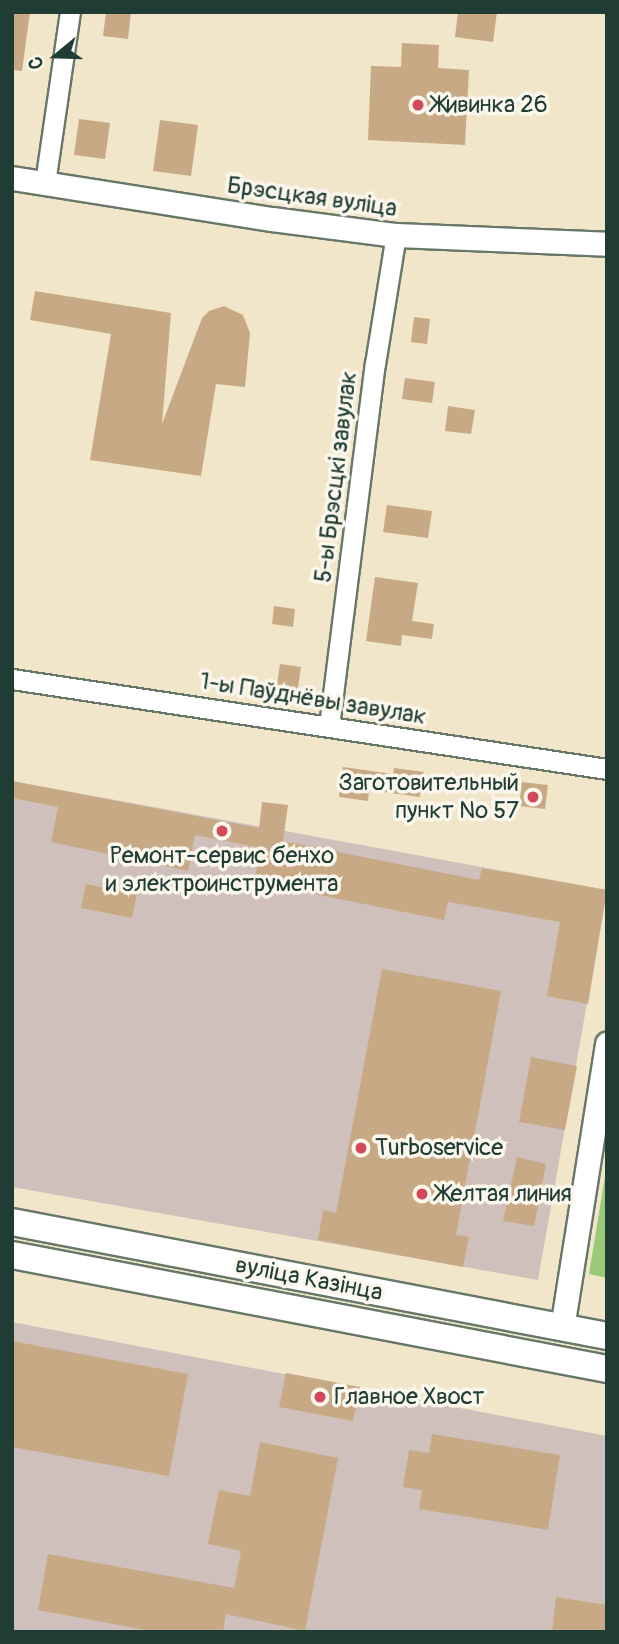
<!DOCTYPE html>
<meta charset="utf-8">
<style>
body{margin:0}
#map{position:relative;width:619px;height:1644px;overflow:hidden;background:#f1e6ca;font-family:Pangolin,sans-serif}
div>[style]{position:absolute}
[style*='--x']{left:calc(var(--x)*1px);top:calc(var(--y)*1px);width:calc(var(--w)*1px);rotate:calc(var(--a)*1deg)}
.industrial>*{inset:0;background:#d0c0bc}
.green>*{inset:0;background:#9ac977}
.building>*{inset:0;background:#c7aa85}
.roads{filter:drop-shadow(2px 0 #687868) drop-shadow(-2px 0 #687868) drop-shadow(0 2px #687868) drop-shadow(0 -2px #687868)}
.minor>*{height:19px;margin:-9.5px;padding:0 9.5px;transform-origin:9.5px;border-radius:9.5px;background:#fff}
.tertiary>*{height:23px;margin:-11.5px;padding:0 11.5px;transform-origin:11.5px;border-radius:11.5px;background:#fff}
.secondary>*{height:26px;margin:-13px;padding:0 13px;transform-origin:13px;border-radius:13px;background:#fff}
.dots>*{width:19px;height:19px;translate:-50% -50%;box-sizing:border-box;border:4px solid #fbf7ec;border-radius:50%}
span{translate:-50% -50%;white-space:nowrap;text-align:center;line-height:1.15;-webkit-text-stroke:7px #fbf7ec;paint-order:stroke}
.poi-label{font-size:24px;color:#1f3d34}
.left{translate:0 -50%;text-align:left}
.right{translate:-100% -50%;text-align:right}
.street-label{font-size:24px;color:#1f3d34}
.frame{position:absolute;inset:0;border:14px solid #1f3d34;pointer-events:none}
.north{position:absolute;left:21px;top:21px;width:70px;height:70px;-webkit-text-stroke:5px #fbf7ec;paint-order:stroke;rotate:251deg;font-size:19px;font-weight:700;line-height:28px;text-align:center;color:#1f3d34}
.north::after{content:'';display:block;margin:auto;width:24px;height:32px;background:#1f3d34;clip-path:polygon(50% 0,100% 100%,50% 72%,0 100%)}
</style>
<div id="map">
<div class="industrial">
<div style="clip-path:polygon(12px 781px,607px 890px,538px 1280px,12px 1187px)"></div>
<div style="clip-path:polygon(12px 1322px,607px 1436px,607px 1632px,12px 1632px)"></div>
</div>
<div class="green">
<div style="clip-path:polygon(607px 1164px,607px 1278px,589px 1274px)"></div>
</div>
<div class="building">
<div style="clip-path:polygon(12px 12px,30px 12px,22px 71px,12px 70px)"></div>
<div style="clip-path:polygon(106px 12px,131px 12px,128px 39px,103px 36px)"></div>
<div style="clip-path:polygon(458px 12px,497px 12px,493px 42px,455px 37px)"></div>
<div style="clip-path:polygon(402px 43px,439px 45px,438px 68px,469px 70px,465px 145px,368px 140px,371px 66px,401px 67px)"></div>
<div style="clip-path:polygon(79px 119px,110px 123px,105px 159px,74px 155px)"></div>
<div style="clip-path:polygon(160px 120px,198px 125px,191px 176px,153px 171px)"></div>
<div style="clip-path:polygon(35px 291px,171px 313px,162px 424px,202px 318px,209px 311px,224px 306px,243px 315px,250px 333px,245px 387px,216px 384px,201px 476px,90px 460px,111px 334px,30px 320px)"></div>
<div style="clip-path:polygon(414px 317px,430px 319px,427px 344px,411px 342px)"></div>
<div style="clip-path:polygon(405px 378px,435px 382px,432px 403px,402px 399px)"></div>
<div style="clip-path:polygon(448px 406px,475px 410px,471px 434px,445px 431px)"></div>
<div style="clip-path:polygon(387px 505px,432px 511px,428px 538px,383px 532px)"></div>
<div style="clip-path:polygon(375px 577px,418px 583px,412px 621px,434px 624px,432px 639px,402px 635px,401px 646px,366px 641px)"></div>
<div style="clip-path:polygon(274px 606px,295px 609px,293px 627px,272px 624px)"></div>
<div style="clip-path:polygon(280px 664px,301px 667px,297px 694px,276px 691px)"></div>
<div style="clip-path:polygon(343px 767px,393px 774px,394px 768px,424px 772px,420px 797px,369px 790px,368px 801px,339px 797px)"></div>
<div style="clip-path:polygon(12px 781px,259px 828px,262px 802px,288px 805px,283px 841px,479px 880px,482px 868px,607px 890px,588px 1004px,547px 996px,560px 922px,448px 902px,444px 920px,254px 882px,261px 848px,195px 835px,188px 871px,51px 842px,58px 807px,12px 798px)"></div>
<div style="clip-path:polygon(522px 782px,548px 785px,545px 809px,519px 806px)"></div>
<div style="clip-path:polygon(86px 884px,137px 894px,132px 918px,81px 908px)"></div>
<div style="clip-path:polygon(382px 969px,501px 991px,456px 1235px,469px 1237px,463px 1267px,318px 1240px,323px 1210px,336px 1213px)"></div>
<div style="clip-path:polygon(531px 1057px,577px 1066px,565px 1130px,519px 1122px)"></div>
<div style="clip-path:polygon(517px 1157px,546px 1164px,534px 1226px,503px 1221px)"></div>
<div style="clip-path:polygon(12px 1341px,188px 1374px,169px 1476px,12px 1447px)"></div>
<div style="clip-path:polygon(286px 1373px,360px 1387px,353px 1421px,279px 1407px)"></div>
<div style="clip-path:polygon(432px 1434px,560px 1455px,548px 1530px,419px 1509px,422px 1490px,403px 1487px,409px 1450px,429px 1453px)"></div>
<div style="clip-path:polygon(260px 1442px,338px 1458px,305px 1631px,226px 1614px,223px 1632px,156px 1632px,38px 1610px,48px 1554px,234px 1588px,241px 1551px,208px 1544px,219px 1490px,250px 1496px)"></div>
<div style="clip-path:polygon(556px 1597px,607px 1605px,607px 1632px,552px 1632px)"></div>
</div>
<div class="roads">
<div class="minor">
<div style="--x:45;--y:183;--w:173;--a:-81.7"></div>
<div style="--x:12;--y:679;--w:602;--a:8.6"></div>
<div style="--x:329;--y:726;--w:365;--a:-82.8"></div>
<div style="--x:375;--y:364;--w:131;--a:-80.8"></div>
</div>
<div class="tertiary">
<div style="--x:12;--y:178;--w:263;--a:9"></div>
<div style="--x:272;--y:219;--w:125;--a:7.4"></div>
<div style="--x:396;--y:235;--w:211;--a:2.4"></div>
<div style="--x:562;--y:1328;--w:288;--a:-81"></div>
</div>
<div class="secondary">
<div style="--x:12;--y:1222;--w:606;--a:10.85"></div>
<div style="--x:12;--y:1255;--w:606;--a:10.85"></div>
</div>
</div>
<div class="dots">
<div style="left:418px;top:105px;background:#d1495b"></div>
<div style="left:533px;top:797px;background:#d1495b"></div>
<div style="left:222px;top:831px;background:#d1495b"></div>
<div style="left:361px;top:1148px;background:#d1495b"></div>
<div style="left:422px;top:1194px;background:#d1495b"></div>
<div style="left:320px;top:1397px;background:#d1495b"></div>
</div>
<div class="poi-label">
<span class="left" style="left:432px;top:105px">Живинка 26</span>
<span class="right" style="left:519px;top:797px">Заготовительный<br>пункт № 57</span>
<span style="left:222px;top:870px">Ремонт-сервис бенхо<br>и электроинструмента</span>
<span class="left" style="left:375px;top:1148px">Turboservice</span>
<span class="left" style="left:436px;top:1194px">Желтая линия</span>
<span class="left" style="left:334px;top:1397px">Главное Хвост</span>
</div>
<div class="street-label">
<span style="left:312px;top:197px;rotate:8deg">Брэсцкая вуліца</span>
<span style="left:336px;top:477px;rotate:-83deg">5-ы Брэсцкі завулак</span>
<span style="left:313px;top:699px;rotate:9deg">1-ы Паўднёвы завулак</span>
<span style="left:309px;top:1279px;rotate:11deg">вуліца Казінца</span>
</div>
<div class="frame"></div>
<div class="north">С</div>
</div>
